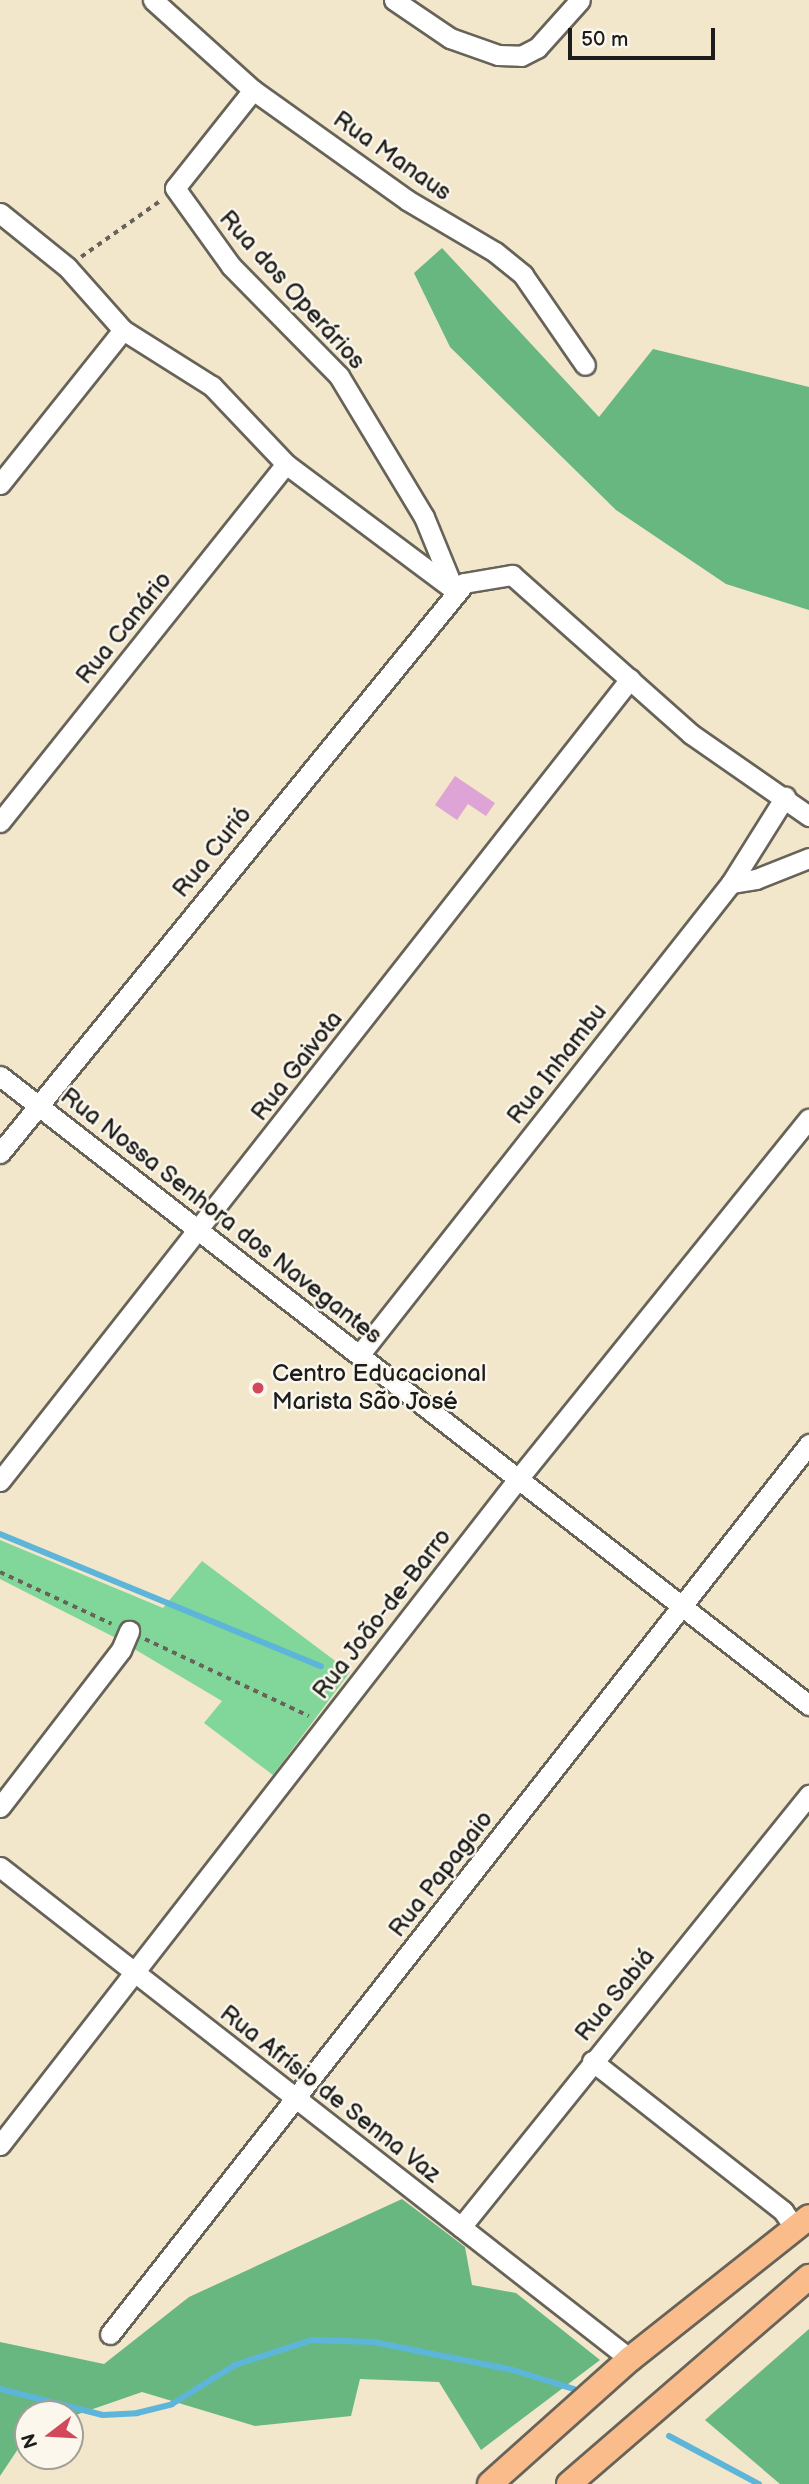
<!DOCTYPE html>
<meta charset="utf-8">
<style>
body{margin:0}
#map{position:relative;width:809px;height:2484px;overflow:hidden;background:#f2e6cb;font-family:"Balsamiq Sans",sans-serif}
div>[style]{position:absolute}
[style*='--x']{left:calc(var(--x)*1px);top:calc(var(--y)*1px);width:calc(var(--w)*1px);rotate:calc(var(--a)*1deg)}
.green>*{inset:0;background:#81d699}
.forest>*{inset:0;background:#68b781}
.stream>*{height:6px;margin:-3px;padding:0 3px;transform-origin:3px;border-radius:3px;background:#5db5da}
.building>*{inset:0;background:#dfa4d6}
.path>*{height:3.5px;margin-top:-1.75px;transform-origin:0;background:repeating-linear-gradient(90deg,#676359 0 5px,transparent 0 10px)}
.roads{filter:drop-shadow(2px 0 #676359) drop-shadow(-2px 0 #676359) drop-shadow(0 2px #676359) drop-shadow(0 -2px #676359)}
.minor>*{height:19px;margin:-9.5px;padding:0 9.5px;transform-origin:9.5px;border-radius:9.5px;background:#fff}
.major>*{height:24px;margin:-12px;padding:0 12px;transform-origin:12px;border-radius:12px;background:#f9bc8a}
.dots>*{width:19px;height:19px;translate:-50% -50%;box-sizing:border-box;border:4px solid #fbf7ec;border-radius:50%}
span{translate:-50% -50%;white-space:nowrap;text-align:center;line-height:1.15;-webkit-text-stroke:5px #fbf7ec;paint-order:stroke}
.street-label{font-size:24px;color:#1c1c1c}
.poi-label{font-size:24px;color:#1c1c1c}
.left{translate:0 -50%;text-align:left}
.north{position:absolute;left:14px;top:2400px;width:70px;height:70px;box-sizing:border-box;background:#fbf7ec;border:2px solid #a29f99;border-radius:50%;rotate:253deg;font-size:19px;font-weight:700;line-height:28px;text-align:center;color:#1c1c1c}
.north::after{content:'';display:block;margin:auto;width:24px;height:32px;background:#d1495b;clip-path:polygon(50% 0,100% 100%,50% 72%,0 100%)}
.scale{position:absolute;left:568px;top:28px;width:147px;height:32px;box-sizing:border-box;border:4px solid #1c1c1c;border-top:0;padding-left:9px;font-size:21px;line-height:24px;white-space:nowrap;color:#1c1c1c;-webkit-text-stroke:5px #fbf7ec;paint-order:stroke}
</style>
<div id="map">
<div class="green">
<div style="clip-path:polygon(0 1540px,163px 1608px,202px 1561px,350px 1672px,273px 1775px,204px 1723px,222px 1701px,114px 1637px,0 1579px)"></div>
</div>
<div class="forest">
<div style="clip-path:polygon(442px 248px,599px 417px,653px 349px,809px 387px,809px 610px,726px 584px,616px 510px,450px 347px,414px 273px)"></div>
<div style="clip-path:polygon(402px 2199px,465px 2247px,472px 2285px,516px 2293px,600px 2360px,481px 2450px,439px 2382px,360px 2379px,351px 2416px,255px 2426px,142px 2392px,70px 2417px,28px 2414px,28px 2434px,0 2476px,0 2342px,104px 2364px,189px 2297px)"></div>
<div style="clip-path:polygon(809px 2329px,809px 2484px,780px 2484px,705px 2420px)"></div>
</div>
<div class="stream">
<div style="--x:0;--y:1534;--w:347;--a:22.4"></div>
<div style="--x:0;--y:2389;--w:106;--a:14.2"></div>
<div style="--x:103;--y:2415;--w:34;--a:-3"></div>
<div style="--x:137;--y:2413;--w:36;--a:-14"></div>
<div style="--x:172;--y:2404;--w:74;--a:-31.8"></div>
<div style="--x:235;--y:2365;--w:81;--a:-18"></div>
<div style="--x:312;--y:2340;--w:61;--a:1.9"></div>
<div style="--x:373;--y:2342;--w:143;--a:11.3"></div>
<div style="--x:513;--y:2370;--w:64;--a:17.3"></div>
<div style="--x:669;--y:2436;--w:102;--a:28.1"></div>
</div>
<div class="building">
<div style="clip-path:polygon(455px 776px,495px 803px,486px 816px,468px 804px,457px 820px,435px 805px)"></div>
</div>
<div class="path">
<div style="--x:81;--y:257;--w:97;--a:-35.3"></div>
<div style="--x:0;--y:1572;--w:123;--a:24.9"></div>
<div style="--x:145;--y:1639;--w:181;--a:25.2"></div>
</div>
<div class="roads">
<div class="minor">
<div style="--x:153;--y:0;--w:135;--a:42"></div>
<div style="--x:253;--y:90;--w:189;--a:35.5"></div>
<div style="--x:407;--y:200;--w:102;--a:30.6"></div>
<div style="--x:495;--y:252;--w:36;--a:39"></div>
<div style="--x:523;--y:275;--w:109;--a:55.4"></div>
<div style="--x:394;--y:0;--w:68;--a:34.2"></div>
<div style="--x:450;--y:38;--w:51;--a:19.5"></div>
<div style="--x:498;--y:55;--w:23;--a:2"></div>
<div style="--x:521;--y:56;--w:18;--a:-27"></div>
<div style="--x:537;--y:48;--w:64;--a:-48.1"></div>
<div style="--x:253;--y:90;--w:125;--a:128.5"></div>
<div style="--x:175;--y:188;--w:96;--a:54.3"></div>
<div style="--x:231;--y:266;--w:154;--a:45.5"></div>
<div style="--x:339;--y:376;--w:165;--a:58.9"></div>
<div style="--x:424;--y:517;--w:79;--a:67.7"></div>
<div style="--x:454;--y:590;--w:12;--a:-35"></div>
<div style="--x:464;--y:583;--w:49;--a:-9.5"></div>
<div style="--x:512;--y:575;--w:239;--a:41.6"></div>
<div style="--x:691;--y:734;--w:144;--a:34.8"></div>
<div style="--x:0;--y:213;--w:86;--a:38.9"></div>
<div style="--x:67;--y:267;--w:84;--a:48.4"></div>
<div style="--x:123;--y:330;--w:105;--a:32.2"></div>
<div style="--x:212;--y:386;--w:108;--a:46.5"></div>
<div style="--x:286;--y:464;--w:207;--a:36.8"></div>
<div style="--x:0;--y:484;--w:197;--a:-51.4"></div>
<div style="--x:0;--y:822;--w:458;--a:-51.4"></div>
<div style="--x:731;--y:883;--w:25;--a:-9"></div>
<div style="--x:756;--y:879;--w:57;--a:-21.6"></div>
<div style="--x:0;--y:1076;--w:1025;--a:37.87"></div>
<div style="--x:0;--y:1153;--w:734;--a:-50.8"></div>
<div style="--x:360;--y:1354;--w:600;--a:-51.77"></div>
<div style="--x:731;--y:883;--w:102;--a:-57.9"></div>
<div style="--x:0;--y:1481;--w:1020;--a:-51.85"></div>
<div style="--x:0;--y:1807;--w:198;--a:-52.4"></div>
<div style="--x:121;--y:1650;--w:21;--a:-67"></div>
<div style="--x:0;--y:1867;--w:799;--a:37.99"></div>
<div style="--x:592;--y:2061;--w:243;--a:38.1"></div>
<div style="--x:783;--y:2211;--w:21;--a:55"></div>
<div style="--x:0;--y:2145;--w:844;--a:-52.13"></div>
<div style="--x:518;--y:1479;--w:463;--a:-51.1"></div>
<div style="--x:461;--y:2227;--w:555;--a:-51.15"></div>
<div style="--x:110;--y:2334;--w:1132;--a:-51.85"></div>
</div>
<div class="major">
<div style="--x:490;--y:2484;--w:188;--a:-41.8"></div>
<div style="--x:630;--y:2359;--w:228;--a:-38.4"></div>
<div style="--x:569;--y:2484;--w:317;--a:-40.8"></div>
</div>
</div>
<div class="dots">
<div style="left:258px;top:1388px;background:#d1495b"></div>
</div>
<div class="street-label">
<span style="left:392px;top:156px;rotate:35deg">Rua Manaus</span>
<span style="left:292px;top:290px;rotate:48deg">Rua dos Operários</span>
<span style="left:124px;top:628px;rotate:-51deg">Rua Canário</span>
<span style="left:212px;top:852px;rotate:-51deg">Rua Curió</span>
<span style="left:557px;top:1064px;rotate:-52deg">Rua Inhambu</span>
<span style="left:297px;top:1066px;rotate:-52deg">Rua Gaivota</span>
<span style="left:221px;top:1216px;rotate:38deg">Rua Nossa Senhora dos Navegantes</span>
<span style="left:382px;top:1614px;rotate:-52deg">Rua João-de-Barro</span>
<span style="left:441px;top:1874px;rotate:-52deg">Rua Papagaio</span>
<span style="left:615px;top:1995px;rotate:-51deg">Rua Sabiá</span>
<span style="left:330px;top:2094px;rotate:38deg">Rua Afrísio de Senna Vaz</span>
</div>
<div class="poi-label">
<span class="left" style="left:272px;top:1388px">Centro Educacional<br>Marista São José</span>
</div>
<div class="north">N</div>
<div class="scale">50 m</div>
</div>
